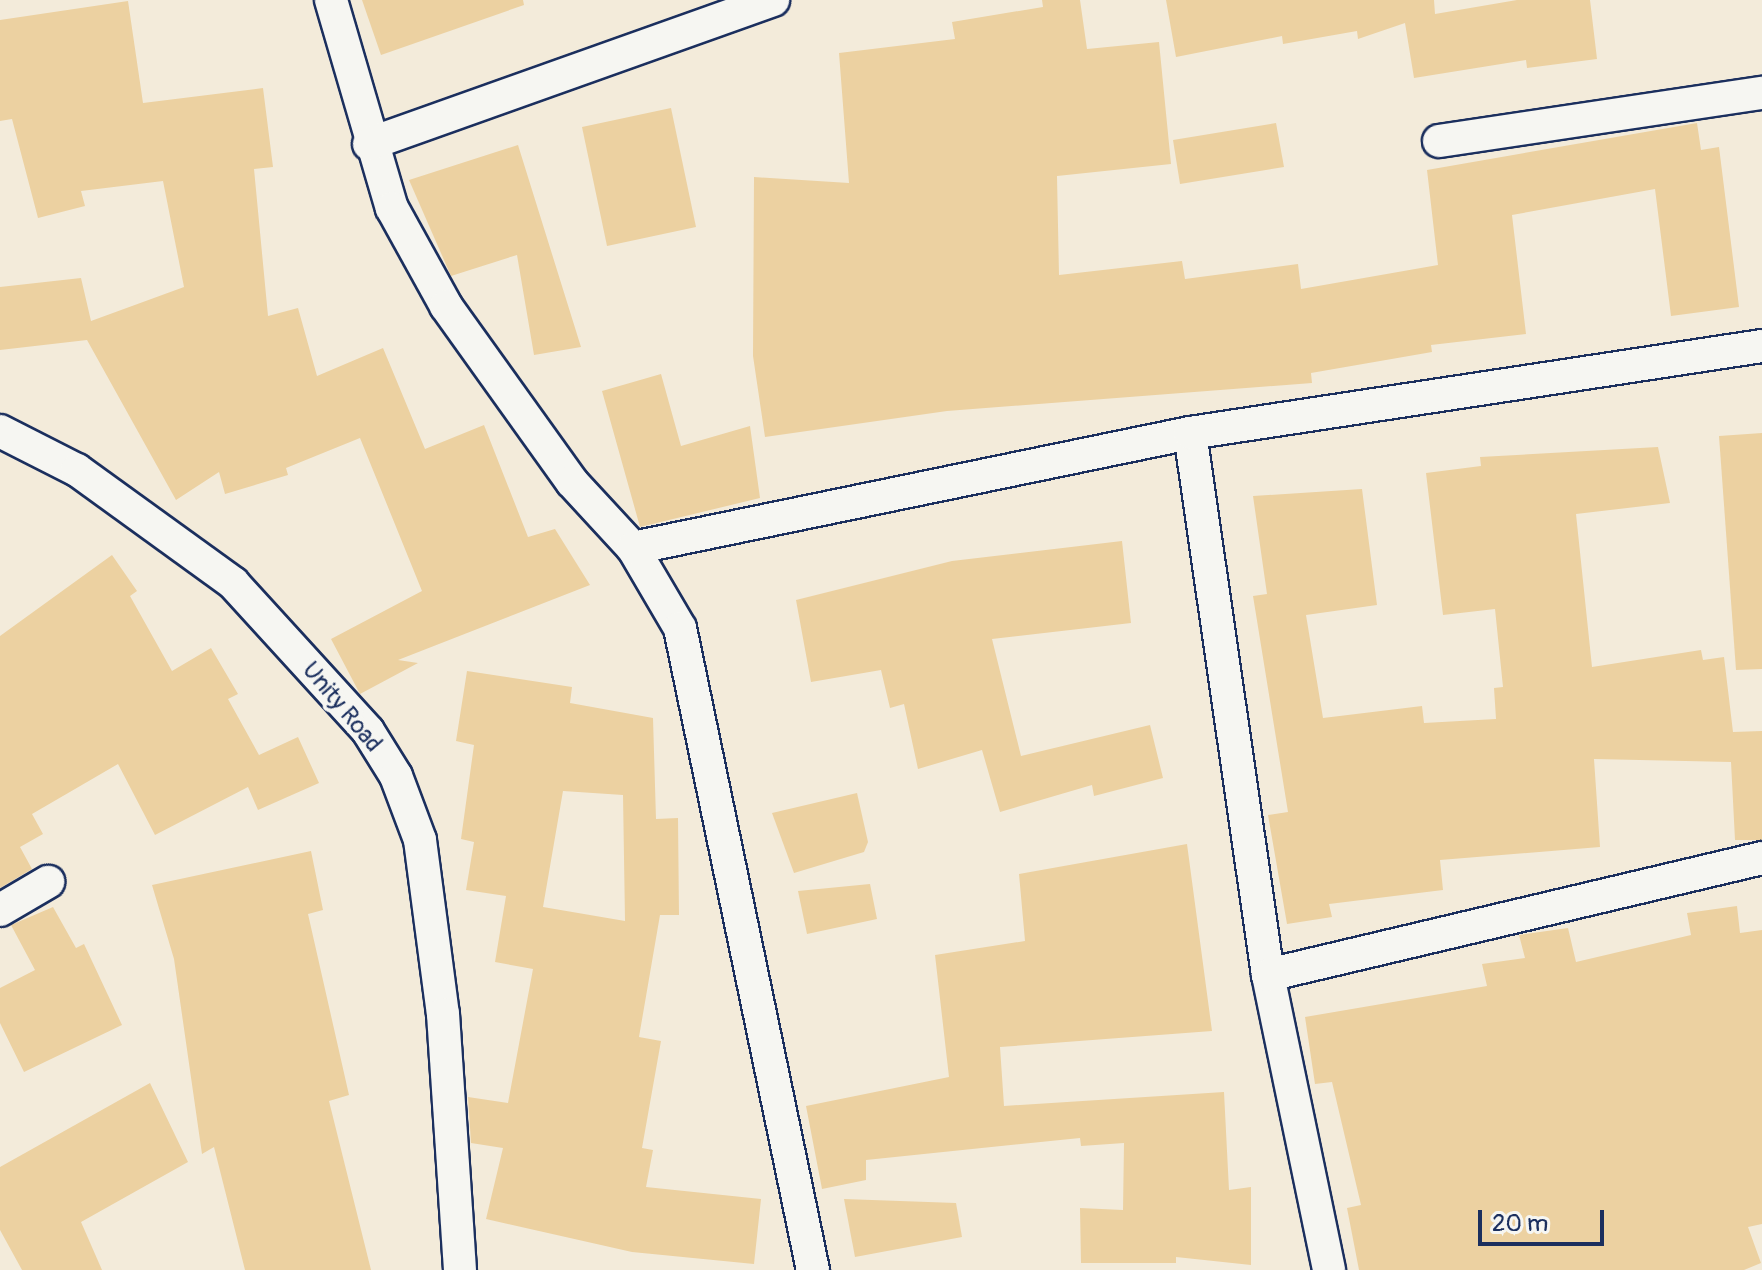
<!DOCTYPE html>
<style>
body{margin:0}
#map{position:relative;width:1762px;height:1270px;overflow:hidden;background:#f3ebda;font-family:Pangolin,sans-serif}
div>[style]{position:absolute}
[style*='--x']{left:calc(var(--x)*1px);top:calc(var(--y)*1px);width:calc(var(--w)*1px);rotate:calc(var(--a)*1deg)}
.building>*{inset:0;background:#ecd1a1}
.roads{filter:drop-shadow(2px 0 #1b2f5e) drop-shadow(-2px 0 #1b2f5e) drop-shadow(0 2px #1b2f5e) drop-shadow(0 -2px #1b2f5e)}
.street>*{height:32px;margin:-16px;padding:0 16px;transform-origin:16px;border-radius:16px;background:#f6f6f2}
span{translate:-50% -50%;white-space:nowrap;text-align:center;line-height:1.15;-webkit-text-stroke:8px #f6f6f2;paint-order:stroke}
.street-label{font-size:24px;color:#1b2f5e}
.scale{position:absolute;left:1478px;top:1210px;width:126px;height:36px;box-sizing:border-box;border:4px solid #1b2f5e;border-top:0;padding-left:10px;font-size:24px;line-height:28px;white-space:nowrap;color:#1b2f5e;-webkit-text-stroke:6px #f6f6f2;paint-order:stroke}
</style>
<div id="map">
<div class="building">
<div style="clip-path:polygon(362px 0,523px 0,524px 5px,381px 55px)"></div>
<div style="clip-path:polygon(1042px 0,1080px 0,1087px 49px,1159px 42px,1171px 164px,1057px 176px,1059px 275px,1182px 261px,1185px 279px,1298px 264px,1301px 289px,1438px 265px,1427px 170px,1697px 123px,1701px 150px,1719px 147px,1739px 307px,1671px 316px,1655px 189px,1512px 215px,1526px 334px,1431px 345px,1432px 352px,1311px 373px,1312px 383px,947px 411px,765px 437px,753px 356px,754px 177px,849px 183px,839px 53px,955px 39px,952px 22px,1043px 7px)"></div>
<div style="clip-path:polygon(1166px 0,1434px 0,1435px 14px,1517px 0,1590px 0,1597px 59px,1527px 68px,1526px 60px,1414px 78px,1405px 23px,1358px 39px,1357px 31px,1283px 44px,1282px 36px,1176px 57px)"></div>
<div style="clip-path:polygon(128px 1px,143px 103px,263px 88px,273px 167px,254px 169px,268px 316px,298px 308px,317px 376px,383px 348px,425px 449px,484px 425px,528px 537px,555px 529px,590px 585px,398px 660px,418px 663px,360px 694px,331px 639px,422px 591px,360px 438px,286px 468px,288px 475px,225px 494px,219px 472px,176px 500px,87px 340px,0 350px,0 287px,81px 278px,91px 321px,184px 287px,163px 181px,81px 191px,85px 206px,38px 218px,12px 119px,0 121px,0 20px)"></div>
<div style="clip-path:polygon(671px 108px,696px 227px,607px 246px,582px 127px)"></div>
<div style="clip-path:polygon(1276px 123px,1284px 167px,1180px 184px,1173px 140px)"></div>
<div style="clip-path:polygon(518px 145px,581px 347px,534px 355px,517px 255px,451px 276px,409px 180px)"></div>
<div style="clip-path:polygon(661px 374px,681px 446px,750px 426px,760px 498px,640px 527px,602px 391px)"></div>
<div style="clip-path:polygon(1762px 433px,1762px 669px,1736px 670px,1719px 436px)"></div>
<div style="clip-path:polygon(1658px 447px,1670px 503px,1576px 514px,1592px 667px,1701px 650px,1703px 660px,1724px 657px,1733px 732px,1762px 731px,1762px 840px,1735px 840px,1731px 762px,1594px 759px,1600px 847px,1440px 860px,1443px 890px,1329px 904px,1332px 917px,1287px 924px,1268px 815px,1288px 812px,1253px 596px,1267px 594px,1253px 496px,1362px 489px,1377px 605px,1306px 615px,1323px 718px,1422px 706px,1424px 723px,1496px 719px,1494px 688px,1503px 687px,1495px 609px,1443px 615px,1426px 473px,1481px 466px,1480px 457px)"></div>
<div style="clip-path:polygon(1122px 541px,1131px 623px,992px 639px,1021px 756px,1150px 725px,1163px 778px,1094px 796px,1092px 785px,1000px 812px,982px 750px,918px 769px,904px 704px,890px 708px,881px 670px,811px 682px,796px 600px,952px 561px)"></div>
<div style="clip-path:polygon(112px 555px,137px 591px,130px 596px,172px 671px,211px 648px,238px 694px,228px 699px,259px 755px,298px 737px,319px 783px,258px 810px,248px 787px,155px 835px,118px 764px,32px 814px,43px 834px,20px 847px,32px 869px,0 888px,0 636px)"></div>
<div style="clip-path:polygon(evenodd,467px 671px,572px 687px,570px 703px,653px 718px,656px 819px,678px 818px,679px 915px,660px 915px,639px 1037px,661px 1041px,642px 1148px,653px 1150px,646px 1187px,761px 1199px,754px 1264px,632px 1252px,486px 1219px,503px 1148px,471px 1143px,468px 1097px,508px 1103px,533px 969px,495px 962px,506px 896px,466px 890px,474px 842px,461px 839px,474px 745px,456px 741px,467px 671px,563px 791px,623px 795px,625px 921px,543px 907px,563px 791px)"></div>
<div style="clip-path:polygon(857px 793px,868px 842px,864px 852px,794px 873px,772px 813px)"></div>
<div style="clip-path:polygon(1187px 844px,1212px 1031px,1000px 1047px,1004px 1106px,1224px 1092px,1229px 1190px,1251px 1187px,1251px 1265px,1176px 1257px,1176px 1263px,1081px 1263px,1080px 1208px,1123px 1210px,1124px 1143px,1081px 1146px,1080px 1138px,866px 1160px,866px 1180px,822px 1189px,806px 1106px,949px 1077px,935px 955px,1025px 941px,1019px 874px)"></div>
<div style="clip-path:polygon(311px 851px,323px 910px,308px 914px,349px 1095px,329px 1101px,371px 1270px,245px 1270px,214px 1147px,202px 1154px,174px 959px,152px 885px)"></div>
<div style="clip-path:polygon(870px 884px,877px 919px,807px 934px,798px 891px)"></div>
<div style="clip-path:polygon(1737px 906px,1740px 933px,1762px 930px,1762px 1224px,1748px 1227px,1761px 1263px,1744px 1270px,1359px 1270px,1347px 1208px,1361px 1205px,1332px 1082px,1315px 1084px,1305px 1017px,1487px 986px,1482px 964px,1525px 958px,1519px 935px,1568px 928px,1576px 962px,1691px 935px,1687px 913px)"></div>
<div style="clip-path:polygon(53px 907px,76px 948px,84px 944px,122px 1025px,24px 1072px,0 1023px,0 988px,35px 970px,11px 925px)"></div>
<div style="clip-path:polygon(150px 1083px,188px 1162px,81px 1222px,102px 1270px,22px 1270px,0 1230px,0 1167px)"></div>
<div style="clip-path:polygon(844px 1199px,956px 1203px,962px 1237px,855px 1257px)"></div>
</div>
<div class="roads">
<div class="street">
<div style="--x:331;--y:0;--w:217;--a:73.7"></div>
<div style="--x:392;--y:208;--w:112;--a:61.1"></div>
<div style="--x:446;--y:306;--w:216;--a:54.4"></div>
<div style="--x:572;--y:482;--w:90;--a:47.3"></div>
<div style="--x:633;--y:548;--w:93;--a:59.6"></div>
<div style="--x:680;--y:628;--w:656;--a:78.3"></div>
<div style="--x:1439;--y:141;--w:327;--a:-8.5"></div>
<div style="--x:369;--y:144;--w:429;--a:-19.6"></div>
<div style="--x:0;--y:431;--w:86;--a:26.9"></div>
<div style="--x:77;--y:470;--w:193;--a:35.9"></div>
<div style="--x:233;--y:583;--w:200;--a:47.6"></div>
<div style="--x:368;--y:731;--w:53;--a:58.1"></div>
<div style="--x:396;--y:776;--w:68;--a:69.4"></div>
<div style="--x:420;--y:840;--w:176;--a:82.5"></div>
<div style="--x:443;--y:1014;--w:257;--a:86.2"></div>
<div style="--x:1190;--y:433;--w:548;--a:81.81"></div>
<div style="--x:1268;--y:975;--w:301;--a:78.3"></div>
<div style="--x:633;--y:548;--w:569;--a:-11.67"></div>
<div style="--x:1190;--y:433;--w:579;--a:-8.65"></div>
<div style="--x:0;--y:910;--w:56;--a:-30.3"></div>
<div style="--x:1268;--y:975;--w:508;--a:-13.32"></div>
</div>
</div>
<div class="street-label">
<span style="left:342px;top:707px;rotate:50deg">Unity Road</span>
</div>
<div class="scale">20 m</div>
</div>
